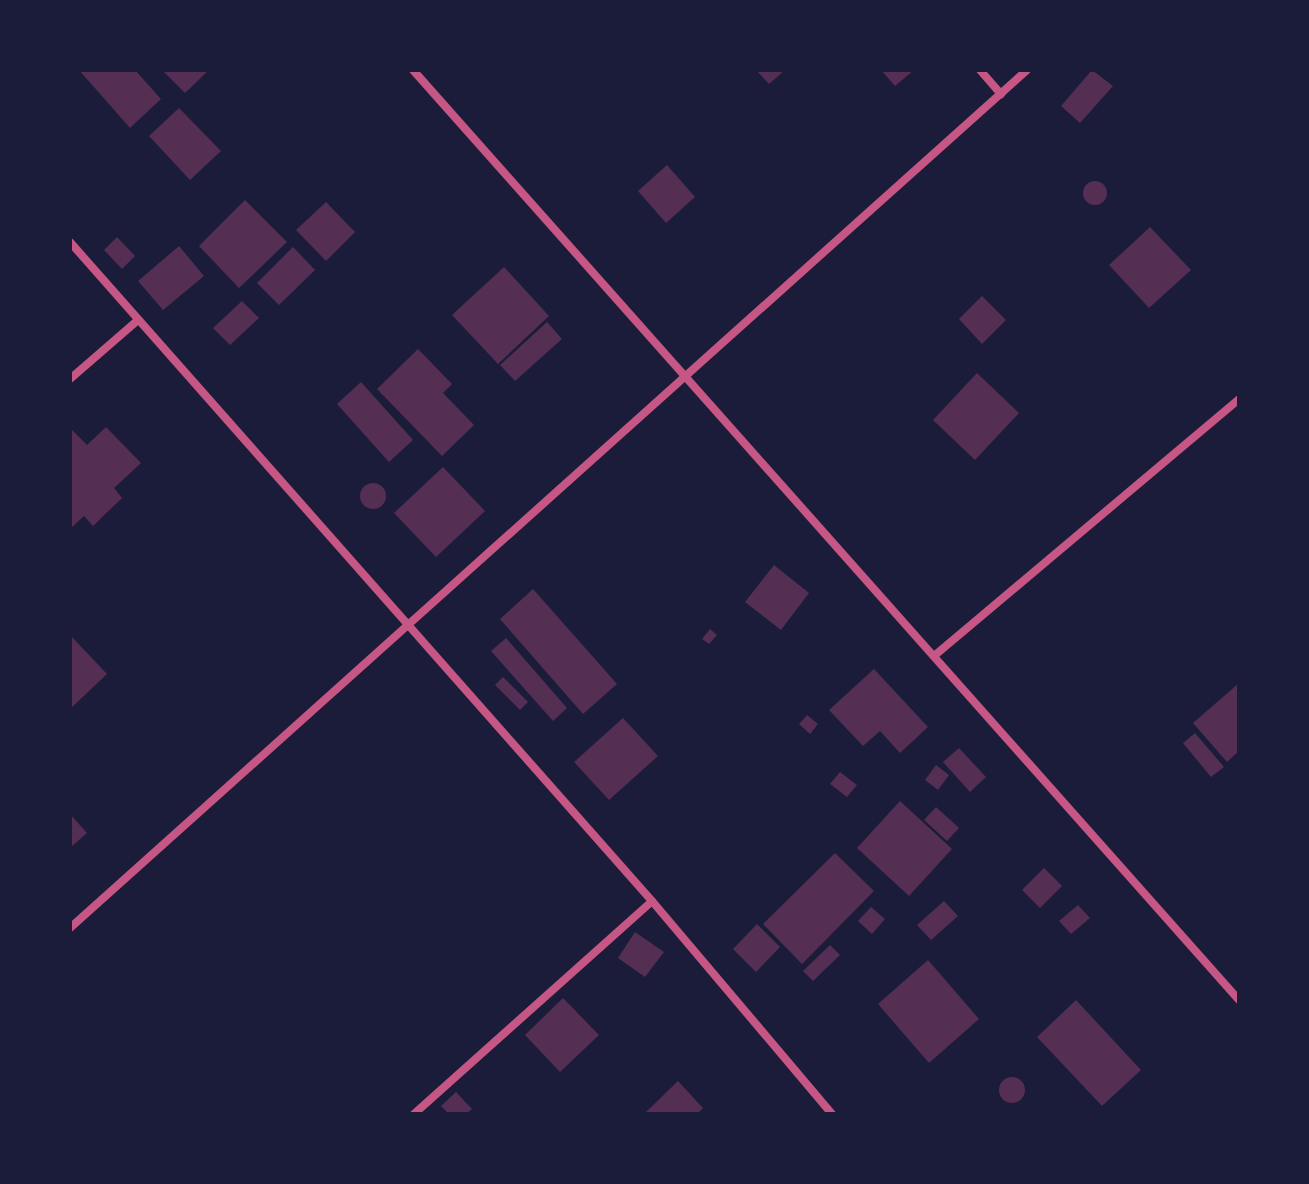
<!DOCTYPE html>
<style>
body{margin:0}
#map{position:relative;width:1309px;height:1184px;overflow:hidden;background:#1b1b3a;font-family:"Exo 2",sans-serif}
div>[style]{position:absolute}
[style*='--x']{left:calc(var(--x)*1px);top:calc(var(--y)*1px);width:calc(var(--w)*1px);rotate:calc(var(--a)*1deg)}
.building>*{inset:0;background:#542f53}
.round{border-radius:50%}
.minor>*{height:8px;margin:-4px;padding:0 4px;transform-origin:4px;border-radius:4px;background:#c65784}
span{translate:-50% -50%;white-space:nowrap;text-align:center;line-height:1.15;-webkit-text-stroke:8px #1b1b3a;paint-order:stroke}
.frame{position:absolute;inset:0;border:72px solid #1b1b3a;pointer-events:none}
</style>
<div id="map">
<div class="building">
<div style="clip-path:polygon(79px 70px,135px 70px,161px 99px,130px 128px)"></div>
<div style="clip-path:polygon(162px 70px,209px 70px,185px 93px)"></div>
<div style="clip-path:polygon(756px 70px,785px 70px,769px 84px)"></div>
<div style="clip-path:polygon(881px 70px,914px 70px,895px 86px)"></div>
<div style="clip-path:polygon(1092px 70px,1113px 86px,1080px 123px,1061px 106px)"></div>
<div style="clip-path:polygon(179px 108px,221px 151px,190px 180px,149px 136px)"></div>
<div style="clip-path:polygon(667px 165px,695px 197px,666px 223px,638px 191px)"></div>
<div class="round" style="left:1083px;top:181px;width:24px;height:24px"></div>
<div style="clip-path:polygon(245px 200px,287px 242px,239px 288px,199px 246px)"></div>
<div style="clip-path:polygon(326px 202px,355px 232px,326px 261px,296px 230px)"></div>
<div style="clip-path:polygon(1150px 227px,1191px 270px,1149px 308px,1109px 265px)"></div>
<div style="clip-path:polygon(117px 237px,135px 256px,122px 269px,104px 250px)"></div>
<div style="clip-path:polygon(179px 246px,204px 276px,163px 310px,138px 281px)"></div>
<div style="clip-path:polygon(293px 247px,315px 270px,279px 305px,257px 283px)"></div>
<div style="clip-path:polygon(504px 267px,549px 316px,498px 364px,452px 315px)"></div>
<div style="clip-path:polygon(982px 296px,1006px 320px,982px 344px,959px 319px)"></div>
<div style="clip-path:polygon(242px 301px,259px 318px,230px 345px,213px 328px)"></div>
<div style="clip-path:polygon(547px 322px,562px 339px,515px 381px,500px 365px)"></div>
<div style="clip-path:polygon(418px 349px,452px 384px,443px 393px,474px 425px,442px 456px,377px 389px)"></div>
<div style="clip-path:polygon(977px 373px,1019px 413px,975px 460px,933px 420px)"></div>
<div style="clip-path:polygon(361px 382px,413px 440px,389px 462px,337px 404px)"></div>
<div style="clip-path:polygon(106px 427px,141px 463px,114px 488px,122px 498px,93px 526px,84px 516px,72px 527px,70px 428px,87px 445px)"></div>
<div style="clip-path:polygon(443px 467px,485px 511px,436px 557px,394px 513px)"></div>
<div class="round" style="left:360px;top:483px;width:26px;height:26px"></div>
<div style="clip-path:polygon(774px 565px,809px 593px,781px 630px,745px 602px)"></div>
<div style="clip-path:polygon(533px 589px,617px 684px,583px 714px,500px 619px)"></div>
<div style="clip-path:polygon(710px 629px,717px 635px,709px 644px,702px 639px)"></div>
<div style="clip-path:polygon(72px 637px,107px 674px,70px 709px,70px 639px)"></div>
<div style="clip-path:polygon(506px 638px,567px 708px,553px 721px,491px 651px)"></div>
<div style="clip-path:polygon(874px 669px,928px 727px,900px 753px,880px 731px,863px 746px,829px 710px)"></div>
<div style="clip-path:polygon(503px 677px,528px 702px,520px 710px,495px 685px)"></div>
<div style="clip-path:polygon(1239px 683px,1239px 751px,1227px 762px,1193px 723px)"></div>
<div style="clip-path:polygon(807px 715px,818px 724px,810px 734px,799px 724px)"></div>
<div style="clip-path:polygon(623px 718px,658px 756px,609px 800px,574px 762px)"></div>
<div style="clip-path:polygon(1195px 733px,1224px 767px,1211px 777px,1183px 743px)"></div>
<div style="clip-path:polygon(959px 748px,986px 777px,970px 792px,943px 762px)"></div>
<div style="clip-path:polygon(936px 765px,949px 775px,938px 790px,925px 780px)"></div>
<div style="clip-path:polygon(840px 772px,857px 785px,847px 797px,830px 784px)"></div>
<div style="clip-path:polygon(900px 801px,952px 849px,909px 896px,857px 848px)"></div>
<div style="clip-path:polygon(936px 807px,959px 828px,947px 841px,924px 820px)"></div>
<div style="clip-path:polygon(70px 814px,87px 833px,70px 848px)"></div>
<div style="clip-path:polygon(835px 853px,874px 891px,802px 964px,763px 924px)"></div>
<div style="clip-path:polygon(1044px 868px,1062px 886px,1040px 908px,1022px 890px)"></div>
<div style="clip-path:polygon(944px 901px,958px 916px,931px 940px,917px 925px)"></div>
<div style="clip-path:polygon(1078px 905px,1090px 918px,1071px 934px,1059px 921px)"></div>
<div style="clip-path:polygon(871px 907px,885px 919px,872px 934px,858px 921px)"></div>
<div style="clip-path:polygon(757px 924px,780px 947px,756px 972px,733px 949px)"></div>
<div style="clip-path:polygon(635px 932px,664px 952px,645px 977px,618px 958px)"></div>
<div style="clip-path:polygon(830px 945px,840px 955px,813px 981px,803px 971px)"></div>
<div style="clip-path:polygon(928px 960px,979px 1019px,929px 1063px,878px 1004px)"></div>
<div style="clip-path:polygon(563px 998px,599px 1035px,560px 1072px,525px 1035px)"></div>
<div style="clip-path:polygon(1076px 1000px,1141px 1070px,1102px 1106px,1037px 1037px)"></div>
<div class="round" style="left:999px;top:1077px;width:26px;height:26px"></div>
<div style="clip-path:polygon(678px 1081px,703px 1108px,697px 1114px,644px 1114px)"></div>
<div style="clip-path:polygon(456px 1092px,472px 1109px,466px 1114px,449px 1114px,441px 1106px)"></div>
</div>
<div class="minor">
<div style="--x:413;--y:70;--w:1244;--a:48.39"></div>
<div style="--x:980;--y:70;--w:32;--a:49"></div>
<div style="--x:70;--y:242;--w:879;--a:48.55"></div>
<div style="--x:652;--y:901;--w:279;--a:49.8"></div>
<div style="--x:70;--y:379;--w:90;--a:-40.9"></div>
<div style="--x:934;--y:656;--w:399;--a:-40.1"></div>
<div style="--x:70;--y:928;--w:1285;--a:-41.88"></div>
<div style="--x:414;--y:1114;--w:319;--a:-41.8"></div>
</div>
<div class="frame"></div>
</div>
